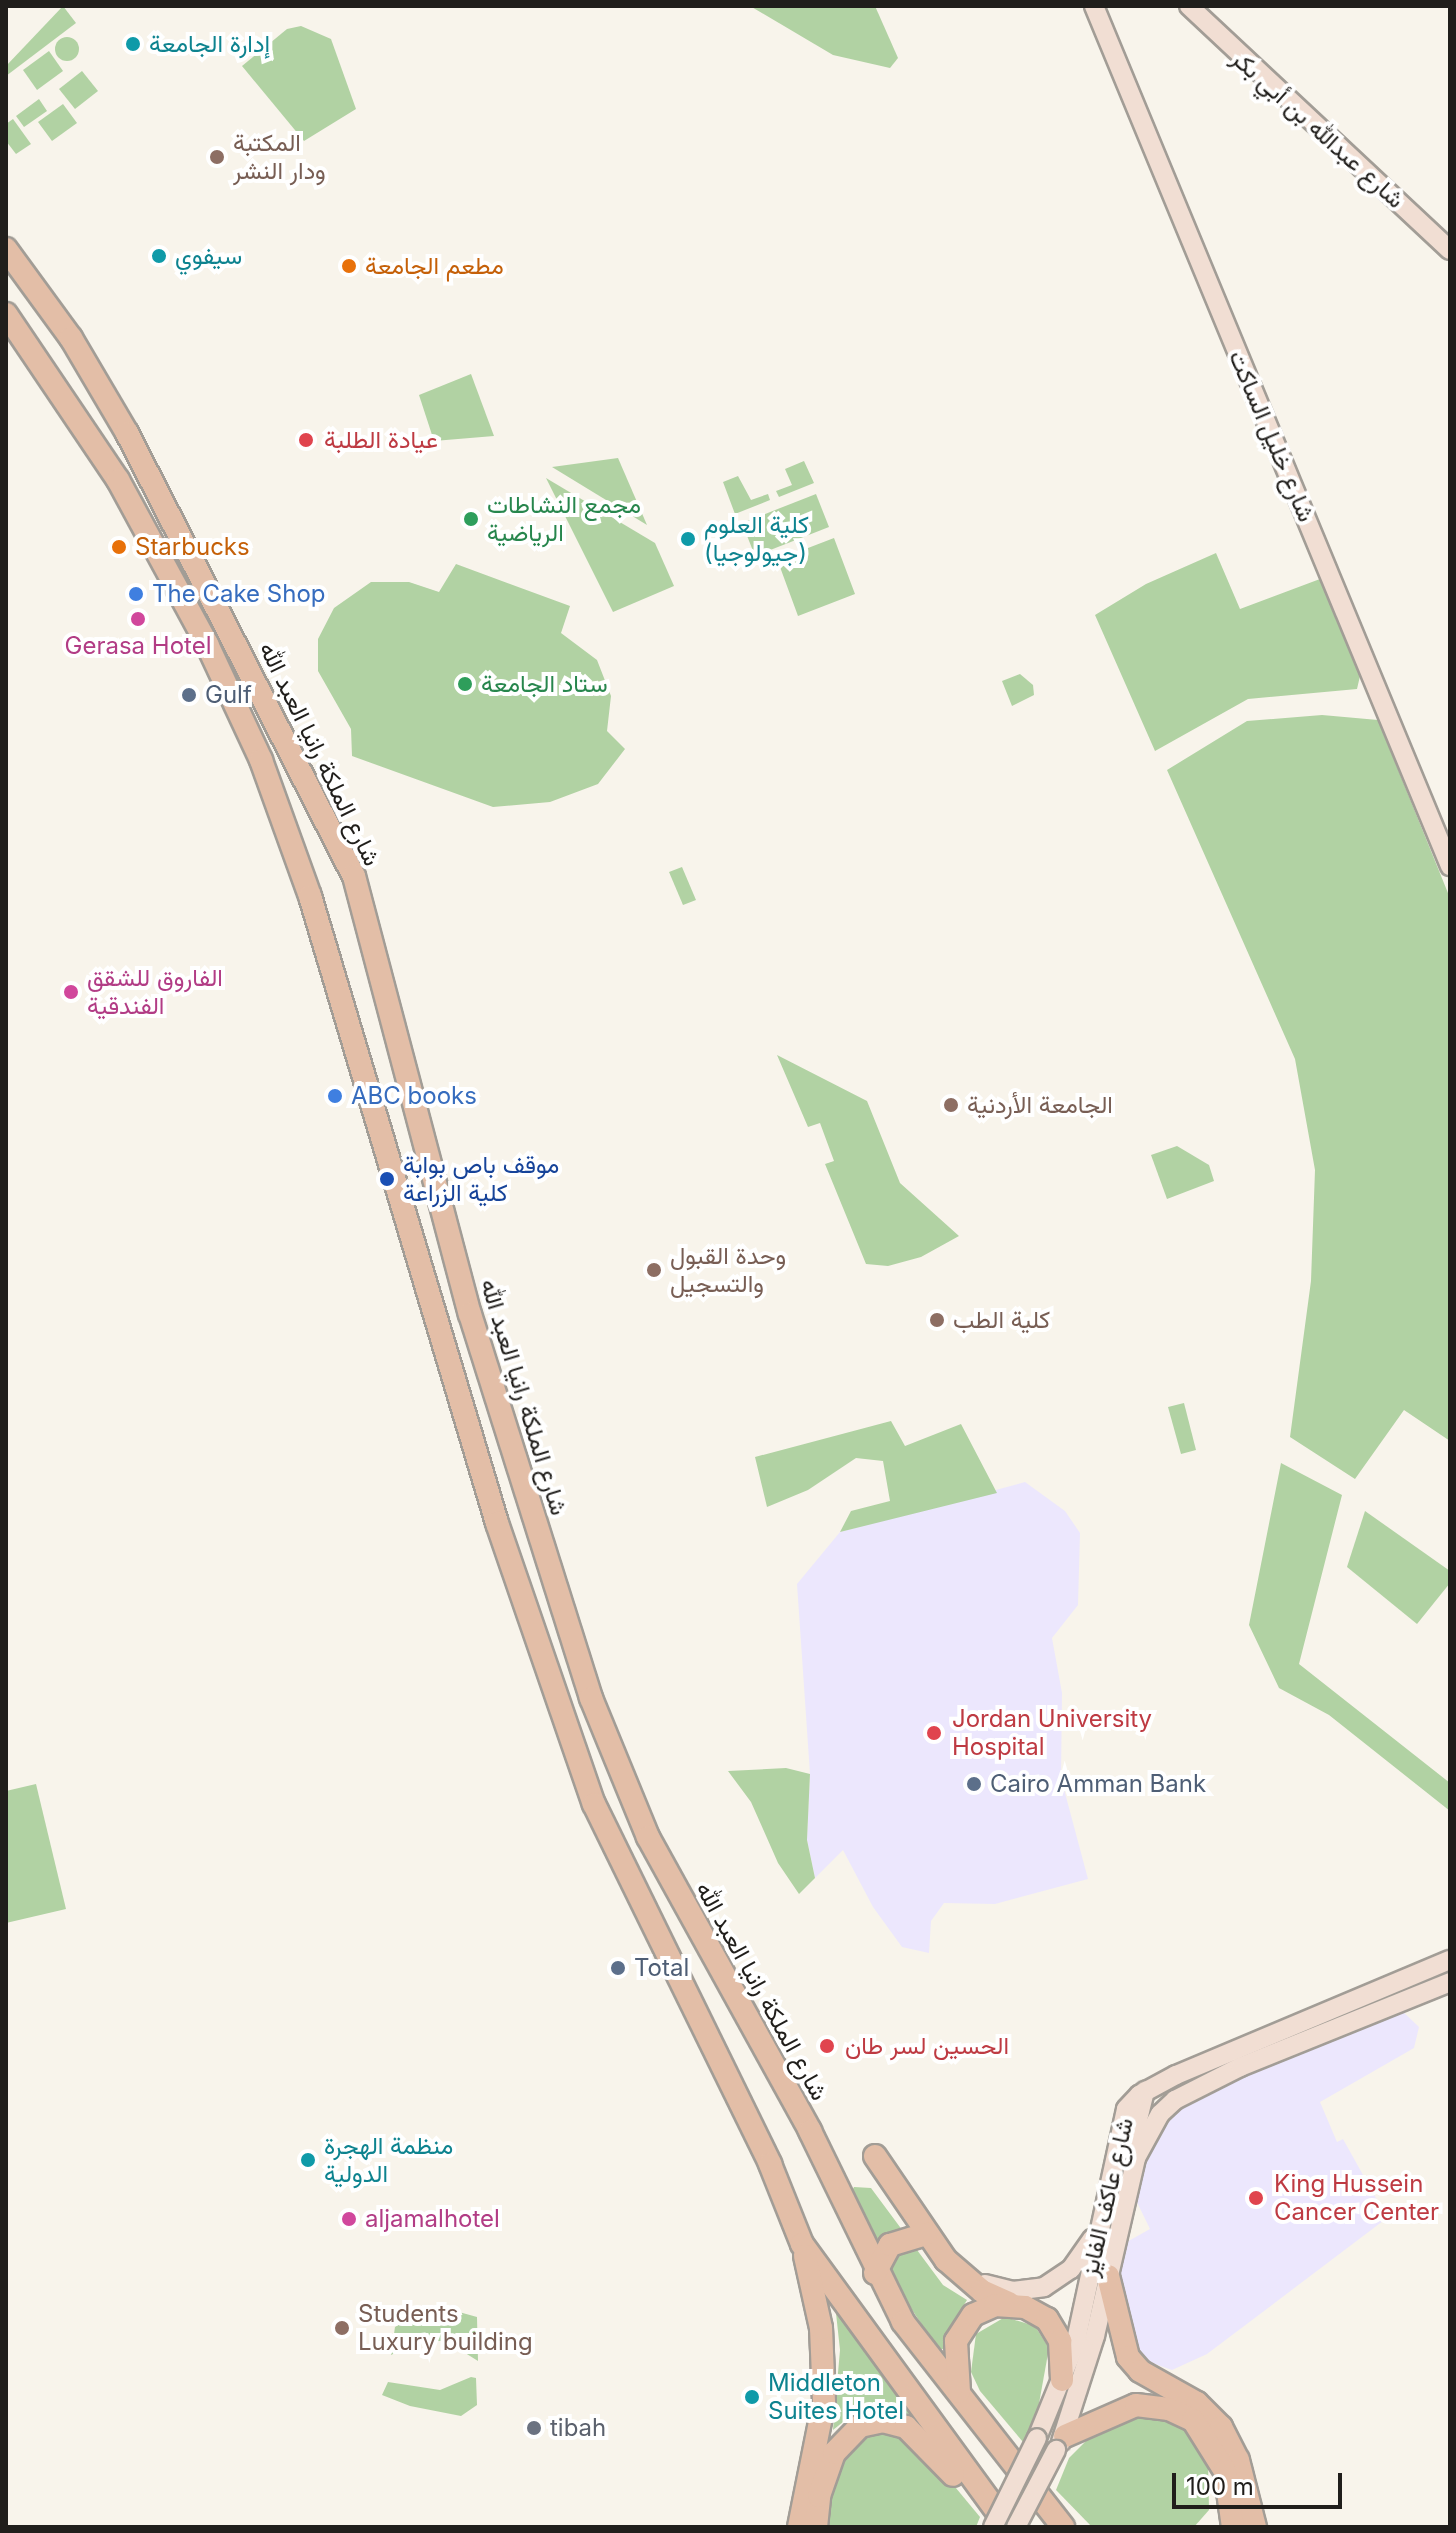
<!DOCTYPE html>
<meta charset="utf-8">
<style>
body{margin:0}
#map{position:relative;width:1456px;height:2533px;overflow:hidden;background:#f8f4eb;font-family:Inter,Vazirmatn,sans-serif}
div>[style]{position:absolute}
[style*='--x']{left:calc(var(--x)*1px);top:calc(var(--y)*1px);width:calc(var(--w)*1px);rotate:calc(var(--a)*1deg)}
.medical>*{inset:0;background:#ece7fd}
.green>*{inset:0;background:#b1d2a3}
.round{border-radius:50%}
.roads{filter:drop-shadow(2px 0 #a29d96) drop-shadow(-2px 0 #a29d96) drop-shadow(0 2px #a29d96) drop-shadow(0 -2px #a29d96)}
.secondary>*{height:18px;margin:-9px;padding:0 9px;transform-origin:9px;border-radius:9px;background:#f1ded3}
.primary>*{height:22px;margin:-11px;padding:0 11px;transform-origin:11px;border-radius:11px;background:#e3bea7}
.bridges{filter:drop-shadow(2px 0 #a29d96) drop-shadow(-2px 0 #a29d96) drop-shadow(0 2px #a29d96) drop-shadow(0 -2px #a29d96)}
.secondary-bridge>*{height:18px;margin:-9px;padding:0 9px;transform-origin:9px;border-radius:9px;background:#f1ded3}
.dots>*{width:22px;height:22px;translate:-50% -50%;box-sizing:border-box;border:4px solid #fff;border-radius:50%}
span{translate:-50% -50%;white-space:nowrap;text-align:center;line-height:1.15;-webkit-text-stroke:8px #fff;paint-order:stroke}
.culture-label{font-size:24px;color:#0d838f}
.left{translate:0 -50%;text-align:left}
.street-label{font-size:24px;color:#201e1b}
.education-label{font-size:24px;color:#785e54}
.food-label{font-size:24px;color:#c56008}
.health-label{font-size:24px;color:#be3a42}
.leisure-label{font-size:24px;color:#27864d}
.shop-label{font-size:24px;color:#366cbe}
.hotel-label{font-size:24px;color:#b23c85}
.service-label{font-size:24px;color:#4e5e75}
.transit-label{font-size:24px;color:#164399}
.worship-label{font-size:24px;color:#5b616d}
.frame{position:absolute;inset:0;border:8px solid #201e1b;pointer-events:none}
.scale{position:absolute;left:1172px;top:2473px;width:170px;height:36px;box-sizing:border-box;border:4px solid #201e1b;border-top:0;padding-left:10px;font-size:24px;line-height:28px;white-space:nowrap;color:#201e1b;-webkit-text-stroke:6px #fff;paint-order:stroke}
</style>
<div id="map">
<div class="medical">
<div style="clip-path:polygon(1025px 1482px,1065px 1511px,1080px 1533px,1078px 1605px,1052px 1638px,1062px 1693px,1061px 1778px,1088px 1879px,995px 1904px,944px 1903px,931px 1921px,929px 1953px,902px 1947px,873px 1907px,843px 1850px,815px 1878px,807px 1840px,810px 1774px,797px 1584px,840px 1532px)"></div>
<div style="clip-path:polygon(1400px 2009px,1419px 2027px,1414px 2048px,1320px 2102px,1337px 2142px,1343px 2139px,1387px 2218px,1207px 2354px,1172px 2370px,1144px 2360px,1132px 2349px,1107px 2253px,1150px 2229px,1114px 2155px,1158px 2116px,1297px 2049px)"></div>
</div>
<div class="green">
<div style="clip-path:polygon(63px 6px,76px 23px,6px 76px,6px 66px)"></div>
<div style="clip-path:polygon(750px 6px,875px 6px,898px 58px,890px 68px,833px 55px)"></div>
<div style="clip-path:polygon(301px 26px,331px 39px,356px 109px,304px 141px,242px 66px,287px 29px)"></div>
<div class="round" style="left:55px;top:37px;width:24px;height:24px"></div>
<div style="clip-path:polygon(49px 51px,63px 71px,37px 90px,23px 70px)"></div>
<div style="clip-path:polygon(82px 71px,98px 91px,75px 109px,59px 89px)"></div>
<div style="clip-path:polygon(39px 99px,47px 111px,24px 127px,16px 116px)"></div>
<div style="clip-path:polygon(63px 104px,77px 123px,52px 141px,38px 122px)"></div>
<div style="clip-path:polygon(13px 119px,31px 144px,16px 154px,6px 141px,6px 124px)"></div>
<div style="clip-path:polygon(471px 374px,494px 436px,434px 441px,419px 395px)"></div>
<div style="clip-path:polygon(618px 458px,647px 525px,552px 467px)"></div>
<div style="clip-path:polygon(804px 461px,814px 483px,779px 497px,776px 491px,792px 485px,785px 469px)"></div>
<div style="clip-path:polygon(738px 476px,751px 500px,768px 494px,770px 500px,735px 514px,723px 482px)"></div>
<div style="clip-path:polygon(546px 478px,655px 543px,674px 586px,613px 612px)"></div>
<div style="clip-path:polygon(816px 494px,829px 527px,755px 556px,742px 523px)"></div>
<div style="clip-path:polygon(834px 538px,855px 594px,798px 616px,780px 567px,785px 565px,782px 558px)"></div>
<div style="clip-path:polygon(1216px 553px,1240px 609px,1320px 579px,1360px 676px,1357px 689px,1248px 699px,1155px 751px,1095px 615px,1146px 584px)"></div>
<div style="clip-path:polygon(456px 564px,570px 606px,561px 633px,597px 660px,611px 696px,607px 731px,625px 749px,598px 784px,550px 802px,493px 807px,352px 756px,351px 729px,318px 671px,318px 639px,334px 608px,371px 582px,409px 582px,439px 592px)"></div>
<div style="clip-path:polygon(1020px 674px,1033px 685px,1034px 695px,1012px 706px,1002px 681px)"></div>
<div style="clip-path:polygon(1322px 715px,1378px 720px,1450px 898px,1450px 1441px,1404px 1410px,1355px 1479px,1290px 1437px,1311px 1281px,1315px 1170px,1295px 1059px,1167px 770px,1247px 721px)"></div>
<div style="clip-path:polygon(682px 867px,696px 900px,683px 905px,669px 872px)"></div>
<div style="clip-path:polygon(777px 1055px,867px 1101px,900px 1183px,959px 1236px,921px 1257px,888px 1266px,866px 1264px,825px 1164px,834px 1161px,820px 1123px,808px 1127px)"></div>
<div style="clip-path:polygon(1177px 1146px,1209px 1165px,1214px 1181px,1167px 1199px,1151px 1155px)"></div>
<div style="clip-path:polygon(1184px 1403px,1196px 1450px,1181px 1454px,1168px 1407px)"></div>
<div style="clip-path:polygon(891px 1421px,905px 1446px,961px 1424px,997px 1493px,840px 1532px,851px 1511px,890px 1501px,883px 1461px,856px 1458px,808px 1490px,767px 1507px,755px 1457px)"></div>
<div style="clip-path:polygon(1281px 1463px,1342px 1495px,1299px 1664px,1450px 1783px,1450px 1811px,1329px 1715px,1279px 1688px,1249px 1625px)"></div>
<div style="clip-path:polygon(1365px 1511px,1450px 1571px,1450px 1583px,1417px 1624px,1347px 1567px)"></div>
<div style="clip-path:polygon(786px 1768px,810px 1774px,807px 1840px,815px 1878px,799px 1894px,778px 1863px,751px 1802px,728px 1771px)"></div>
<div style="clip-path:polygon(36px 1784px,66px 1909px,6px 1923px,6px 1791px)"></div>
<div style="clip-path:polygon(854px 2187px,871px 2188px,943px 2285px,967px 2300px,950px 2327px,944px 2349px,938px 2349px,881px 2263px,850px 2195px)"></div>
<div style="clip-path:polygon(835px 2304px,920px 2423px,903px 2411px,879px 2405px,858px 2410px,833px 2430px,840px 2350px)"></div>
<div style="clip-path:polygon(459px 2312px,477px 2317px,478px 2361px,446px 2341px,419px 2341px,391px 2355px,395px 2327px,411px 2317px)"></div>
<div style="clip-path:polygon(1005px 2317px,1035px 2326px,1049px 2348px,1038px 2409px,1023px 2442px,980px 2391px,971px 2372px,976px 2334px)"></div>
<div style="clip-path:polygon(471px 2377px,476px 2378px,477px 2405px,461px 2416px,410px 2406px,382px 2395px,388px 2382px,440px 2390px)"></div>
<div style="clip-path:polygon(1153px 2412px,1188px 2429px,1208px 2461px,1209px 2510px,1194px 2527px,1092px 2527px,1056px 2490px,1069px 2458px,1104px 2423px)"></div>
<div style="clip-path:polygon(891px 2425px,931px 2458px,980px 2517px,976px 2527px,823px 2527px,828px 2491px,855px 2435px)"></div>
</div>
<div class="roads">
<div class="secondary">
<div style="--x:1094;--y:6;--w:931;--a:67.51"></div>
<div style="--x:1189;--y:6;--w:357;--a:43.1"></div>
<div style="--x:1131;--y:2148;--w:59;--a:-76.2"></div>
<div style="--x:985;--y:2284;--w:29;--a:14"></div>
<div style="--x:1013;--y:2291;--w:31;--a:-7"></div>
<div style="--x:1044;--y:2287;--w:32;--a:-34"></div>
<div style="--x:1071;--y:2269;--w:37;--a:-55"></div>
<div style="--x:1037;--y:2438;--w:100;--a:-67.8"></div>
<div style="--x:1075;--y:2345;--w:241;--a:-77.8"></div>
<div style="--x:1126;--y:2109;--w:19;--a:-47"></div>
<div style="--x:1139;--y:2095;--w:42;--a:-28.4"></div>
<div style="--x:1176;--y:2075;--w:297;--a:-22.8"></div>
<div style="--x:1061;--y:2442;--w:111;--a:-72.2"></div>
<div style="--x:1095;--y:2336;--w:183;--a:-77"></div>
<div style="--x:1136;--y:2158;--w:50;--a:-61.4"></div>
<div style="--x:1160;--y:2114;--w:21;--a:-43"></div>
<div style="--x:1175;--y:2100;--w:73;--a:-26.9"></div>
<div style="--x:1240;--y:2067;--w:227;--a:-22"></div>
</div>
<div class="primary">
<div style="--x:6;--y:249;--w:110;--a:53.9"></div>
<div style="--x:71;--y:338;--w:110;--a:59.5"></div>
<div style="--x:127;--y:433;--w:498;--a:62.9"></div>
<div style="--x:354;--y:876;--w:453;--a:75.2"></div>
<div style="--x:470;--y:1314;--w:403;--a:72.5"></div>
<div style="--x:591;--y:1698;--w:150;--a:67.7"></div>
<div style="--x:648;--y:1837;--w:336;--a:61.1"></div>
<div style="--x:810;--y:2131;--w:212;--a:64"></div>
<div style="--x:903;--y:2322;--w:260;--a:52"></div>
<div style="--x:6;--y:314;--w:200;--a:56"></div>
<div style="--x:118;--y:480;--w:187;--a:61.5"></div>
<div style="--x:207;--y:644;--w:128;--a:65"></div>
<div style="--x:261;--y:760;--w:145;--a:70.2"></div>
<div style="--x:310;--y:896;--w:654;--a:73.39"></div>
<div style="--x:497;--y:1523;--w:297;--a:71"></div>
<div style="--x:594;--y:1804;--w:401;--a:63.9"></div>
<div style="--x:770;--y:2164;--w:86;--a:68.2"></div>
<div style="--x:802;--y:2244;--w:350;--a:53.9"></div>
<div style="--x:875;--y:2156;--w:126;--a:55.7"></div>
<div style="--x:946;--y:2260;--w:48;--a:40.7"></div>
<div style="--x:982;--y:2291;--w:30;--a:24"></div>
<div style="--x:875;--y:2273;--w:32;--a:-62"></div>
<div style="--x:890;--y:2245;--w:38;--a:-17"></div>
<div style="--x:1108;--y:2276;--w:83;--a:76.1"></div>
<div style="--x:1128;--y:2357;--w:18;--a:49"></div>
<div style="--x:1140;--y:2371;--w:65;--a:29.3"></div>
<div style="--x:1197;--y:2403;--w:34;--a:45"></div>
<div style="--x:1221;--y:2427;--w:37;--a:63"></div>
<div style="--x:1238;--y:2460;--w:69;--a:75.8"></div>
<div style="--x:959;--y:2392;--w:51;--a:-93.4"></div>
<div style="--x:956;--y:2341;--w:31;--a:-57"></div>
<div style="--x:973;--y:2315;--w:24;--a:-24"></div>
<div style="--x:995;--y:2305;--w:30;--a:4"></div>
<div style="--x:1025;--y:2307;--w:25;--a:29"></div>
<div style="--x:1047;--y:2319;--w:26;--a:59"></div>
<div style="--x:1060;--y:2341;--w:39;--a:87"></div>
<div style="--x:1065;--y:2436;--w:77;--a:-23.6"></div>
<div style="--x:1136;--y:2405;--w:33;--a:7"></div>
<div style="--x:1169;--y:2409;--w:26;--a:25"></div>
<div style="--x:1193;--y:2420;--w:60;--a:57.9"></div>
<div style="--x:1225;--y:2471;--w:57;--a:81.9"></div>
<div style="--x:799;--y:2527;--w:127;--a:-78.7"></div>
<div style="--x:824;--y:2402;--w:74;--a:-92.3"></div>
<div style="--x:821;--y:2328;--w:74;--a:-102.5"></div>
<div style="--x:816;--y:2527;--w:31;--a:-84"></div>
<div style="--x:819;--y:2496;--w:46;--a:-70.8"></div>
<div style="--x:834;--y:2453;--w:37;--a:-46"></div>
<div style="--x:860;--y:2426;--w:24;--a:-12"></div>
<div style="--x:883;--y:2421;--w:24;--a:15"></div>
<div style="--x:906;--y:2427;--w:67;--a:45.6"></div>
</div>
</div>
<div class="bridges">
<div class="secondary-bridge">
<div style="--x:993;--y:2527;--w:99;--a:-63.7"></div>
<div style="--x:1016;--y:2527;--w:87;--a:-62.5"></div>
</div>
</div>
<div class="dots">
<div style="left:133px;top:44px;background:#0f9aa8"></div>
<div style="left:217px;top:157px;background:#8d6e63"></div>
<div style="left:159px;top:256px;background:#0f9aa8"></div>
<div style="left:349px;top:266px;background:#e8710a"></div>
<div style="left:306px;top:440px;background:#e0444e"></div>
<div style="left:471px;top:519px;background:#2e9e5b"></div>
<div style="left:688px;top:539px;background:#0f9aa8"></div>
<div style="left:119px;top:547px;background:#e8710a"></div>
<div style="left:136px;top:594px;background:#3f7fe0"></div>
<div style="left:138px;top:619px;background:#d1479c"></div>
<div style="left:465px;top:684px;background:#2e9e5b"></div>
<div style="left:189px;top:695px;background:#5c6f8a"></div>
<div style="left:71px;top:992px;background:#d1479c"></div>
<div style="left:335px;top:1096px;background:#3f7fe0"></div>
<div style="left:951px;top:1105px;background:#8d6e63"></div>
<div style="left:387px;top:1179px;background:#1a4fb4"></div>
<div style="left:654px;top:1270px;background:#8d6e63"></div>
<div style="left:937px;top:1320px;background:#8d6e63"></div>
<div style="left:934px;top:1733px;background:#e0444e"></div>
<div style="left:974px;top:1784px;background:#5c6f8a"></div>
<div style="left:618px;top:1968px;background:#5c6f8a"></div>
<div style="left:827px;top:2046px;background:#e0444e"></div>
<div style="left:308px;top:2160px;background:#0f9aa8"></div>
<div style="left:1256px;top:2198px;background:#e0444e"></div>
<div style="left:349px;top:2219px;background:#d1479c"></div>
<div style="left:342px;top:2328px;background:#8d6e63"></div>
<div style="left:752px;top:2397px;background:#0f9aa8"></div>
<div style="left:534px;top:2428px;background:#6b7280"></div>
</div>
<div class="culture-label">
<span class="left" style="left:149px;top:44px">إدارة الجامعة</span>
<span class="left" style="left:175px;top:256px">سيفوي</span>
<span class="left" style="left:704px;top:539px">كلية العلوم<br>(جيولوجيا)</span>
<span class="left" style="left:324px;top:2160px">منظمة الهجرة<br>الدولية</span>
<span class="left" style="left:768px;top:2397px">Middleton<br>Suites Hotel</span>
</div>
<div class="street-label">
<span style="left:1318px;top:129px;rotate:42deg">شارع عبدالله بن أبي بكر</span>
<span style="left:1272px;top:436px;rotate:67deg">شارع خليل الساكت</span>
<span style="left:320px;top:754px;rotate:64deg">شارع الملكة رانيا العبد الله</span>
<span style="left:524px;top:1397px;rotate:73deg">شارع الملكة رانيا العبد الله</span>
<span style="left:762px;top:1991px;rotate:61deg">شارع الملكة رانيا العبد الله</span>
<span style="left:1107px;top:2197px;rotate:-77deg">شارع عاكف الفايز</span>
</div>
<div class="education-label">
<span class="left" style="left:233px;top:157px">المكتبة<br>ودار النشر</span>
<span class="left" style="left:967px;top:1105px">الجامعة الأردنية</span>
<span class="left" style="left:670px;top:1270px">وحدة القبول<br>والتسجيل</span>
<span class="left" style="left:953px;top:1320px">كلية الطب</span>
<span class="left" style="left:358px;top:2328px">Students<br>Luxury building</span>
</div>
<div class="food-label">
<span class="left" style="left:365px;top:266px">مطعم الجامعة</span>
<span class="left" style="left:135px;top:547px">Starbucks</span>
</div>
<div class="health-label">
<span class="left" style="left:324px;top:440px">عيادة الطلبة</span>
<span class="left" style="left:952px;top:1733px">Jordan University<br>Hospital</span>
<span class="left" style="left:845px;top:2046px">الحسين لسر طان</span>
<span class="left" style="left:1274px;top:2198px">King Hussein<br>Cancer Center</span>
</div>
<div class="leisure-label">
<span class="left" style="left:487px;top:519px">مجمع النشاطات<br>الرياضية</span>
<span class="left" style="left:481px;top:684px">ستاد الجامعة</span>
</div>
<div class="shop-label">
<span class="left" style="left:152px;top:594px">The Cake Shop</span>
<span class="left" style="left:351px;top:1096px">ABC books</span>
</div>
<div class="hotel-label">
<span style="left:138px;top:646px">Gerasa Hotel</span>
<span class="left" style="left:87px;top:992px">الفاروق للشقق<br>الفندقية</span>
<span class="left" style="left:365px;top:2219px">aljamalhotel</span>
</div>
<div class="service-label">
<span class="left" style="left:205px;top:695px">Gulf</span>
<span class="left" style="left:990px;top:1784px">Cairo Amman Bank</span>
<span class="left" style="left:634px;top:1968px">Total</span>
</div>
<div class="transit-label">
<span class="left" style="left:403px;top:1179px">موقف باص بوابة<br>كلية الزراعة</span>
</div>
<div class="worship-label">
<span class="left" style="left:550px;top:2428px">tibah</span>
</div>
<div class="frame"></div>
<div class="scale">100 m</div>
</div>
